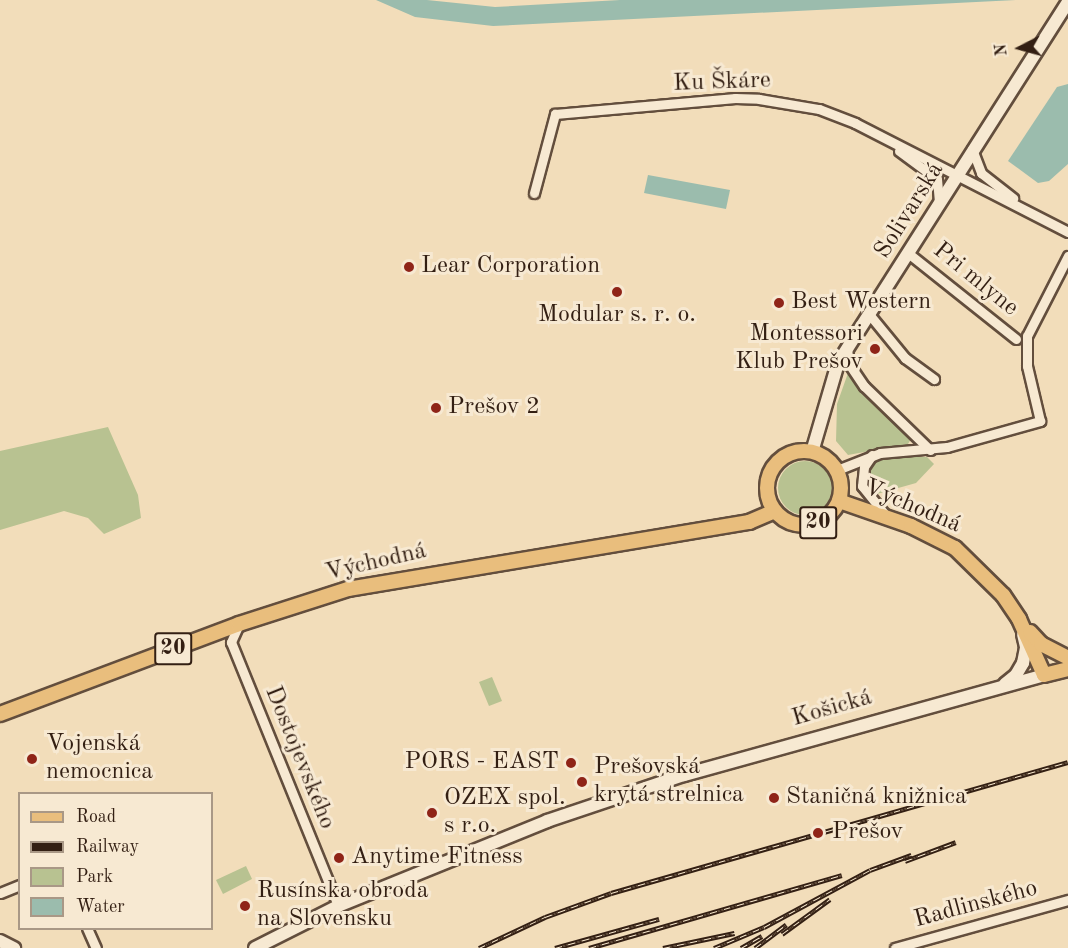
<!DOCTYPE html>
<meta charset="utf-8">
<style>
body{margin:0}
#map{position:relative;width:1068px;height:948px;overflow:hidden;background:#f2ddba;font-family:"Old Standard TT",serif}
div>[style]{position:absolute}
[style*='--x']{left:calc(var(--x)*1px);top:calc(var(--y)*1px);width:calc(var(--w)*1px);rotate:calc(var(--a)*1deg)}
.green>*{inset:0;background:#b8c291}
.round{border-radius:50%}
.water>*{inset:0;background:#9bbcad}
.roads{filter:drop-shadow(2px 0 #634e3d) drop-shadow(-2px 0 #634e3d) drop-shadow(0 2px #634e3d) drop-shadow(0 -2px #634e3d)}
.street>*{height:9px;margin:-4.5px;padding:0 4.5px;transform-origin:4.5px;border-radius:4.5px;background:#f7e9d2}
.secondary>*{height:12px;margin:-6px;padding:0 6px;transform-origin:6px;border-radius:6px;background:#f7e9d2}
.primary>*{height:14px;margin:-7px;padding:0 7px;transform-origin:7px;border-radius:7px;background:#e9be7d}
.primary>.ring{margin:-7px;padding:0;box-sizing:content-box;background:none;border:14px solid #e9be7d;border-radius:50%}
.rail>*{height:4.5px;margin-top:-2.25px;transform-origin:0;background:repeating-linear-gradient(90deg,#f7e9d2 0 7px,#331f13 0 14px);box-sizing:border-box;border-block:2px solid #331f13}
.dots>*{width:16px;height:16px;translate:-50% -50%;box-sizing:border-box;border:3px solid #f7e9d2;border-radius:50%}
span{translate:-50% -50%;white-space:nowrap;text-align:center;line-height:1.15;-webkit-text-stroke:6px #f7e9d2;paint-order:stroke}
.shield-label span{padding:2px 4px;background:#f7e9d2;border:2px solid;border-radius:4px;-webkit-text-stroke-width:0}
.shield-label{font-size:22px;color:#331f13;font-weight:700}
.street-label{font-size:24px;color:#331f13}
.poi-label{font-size:24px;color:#331f13}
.left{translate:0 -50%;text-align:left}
.right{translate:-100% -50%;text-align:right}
.legend{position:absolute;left:18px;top:792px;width:195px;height:138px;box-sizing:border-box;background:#f7e9d2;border:2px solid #a99886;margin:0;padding:8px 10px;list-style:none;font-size:18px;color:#331f13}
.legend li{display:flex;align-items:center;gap:12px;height:30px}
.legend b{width:30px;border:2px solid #a99886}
.north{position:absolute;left:990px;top:18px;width:60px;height:60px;-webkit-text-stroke:4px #f7e9d2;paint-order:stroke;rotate:264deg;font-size:16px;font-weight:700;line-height:24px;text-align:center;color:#331f13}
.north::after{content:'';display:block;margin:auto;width:21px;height:27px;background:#331f13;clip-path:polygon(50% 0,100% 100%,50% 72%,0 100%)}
</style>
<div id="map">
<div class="green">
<div style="clip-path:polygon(848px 373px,872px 401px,906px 429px,912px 437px,908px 444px,848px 455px,836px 441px,837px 404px)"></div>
<div style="clip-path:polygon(108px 427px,138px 495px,141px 518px,104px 534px,88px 518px,64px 511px,0 530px,0 451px)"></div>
<div style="clip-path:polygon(891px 457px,927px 457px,934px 464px,916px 483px,877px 494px,865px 477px,867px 470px,875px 461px)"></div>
<div class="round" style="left:778px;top:461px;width:54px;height:54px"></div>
<div style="clip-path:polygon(492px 677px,502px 701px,489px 706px,479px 682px)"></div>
<div style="clip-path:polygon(246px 866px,252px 879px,223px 894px,216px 880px)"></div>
</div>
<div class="water">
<div style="clip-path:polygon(376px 0,427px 0,495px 7px,620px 0,1016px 0,493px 26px,415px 17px)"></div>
<div style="clip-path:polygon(1068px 84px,1068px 164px,1049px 181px,1038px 183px,1008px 161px,1057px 87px)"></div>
<div style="clip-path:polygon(648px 175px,730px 190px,726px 209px,644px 193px)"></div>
</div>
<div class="roads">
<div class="street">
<div style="--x:972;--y:149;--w:26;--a:69"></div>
<div style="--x:981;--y:173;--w:41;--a:38"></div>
<div style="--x:899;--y:151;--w:47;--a:36.4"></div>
<div style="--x:937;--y:179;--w:22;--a:85"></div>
<div style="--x:534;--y:193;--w:82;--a:-75.1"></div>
<div style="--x:555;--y:114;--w:181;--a:-5.1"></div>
<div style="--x:735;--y:98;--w:24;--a:2"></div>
<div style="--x:759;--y:99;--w:61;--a:9.5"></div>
<div style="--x:819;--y:109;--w:39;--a:21"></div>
<div style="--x:855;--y:123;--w:239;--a:27.1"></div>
<div style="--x:908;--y:253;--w:138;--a:38.5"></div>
<div style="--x:869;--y:314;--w:57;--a:50.7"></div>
<div style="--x:905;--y:358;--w:36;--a:36"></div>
<div style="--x:847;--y:349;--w:15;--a:82"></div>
<div style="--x:849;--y:364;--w:27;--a:56"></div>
<div style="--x:864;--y:386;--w:92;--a:44.1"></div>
<div style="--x:872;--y:455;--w:14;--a:124"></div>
<div style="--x:864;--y:467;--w:19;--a:96"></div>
<div style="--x:862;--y:486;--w:38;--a:51"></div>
<div style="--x:837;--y:470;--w:46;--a:-21.6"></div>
<div style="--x:880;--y:453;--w:67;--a:-5.1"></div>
<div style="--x:947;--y:447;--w:97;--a:-15.6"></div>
<div style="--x:1040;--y:421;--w:57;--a:-103.3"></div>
<div style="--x:1027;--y:366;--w:30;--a:-90"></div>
<div style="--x:1027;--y:336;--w:90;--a:-62.9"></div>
<div style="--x:239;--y:624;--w:20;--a:114"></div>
<div style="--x:231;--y:642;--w:285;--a:67.9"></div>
<div style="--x:0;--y:893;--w:22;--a:-22"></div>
<div style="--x:87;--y:928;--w:22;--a:66"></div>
<div style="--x:895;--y:948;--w:180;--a:-15.5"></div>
</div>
<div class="secondary">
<div style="--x:812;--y:452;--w:93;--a:-73.7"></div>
<div style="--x:838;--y:363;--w:428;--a:-57.5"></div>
<div style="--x:1005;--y:684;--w:14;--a:-39"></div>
<div style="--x:1016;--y:675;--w:14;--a:-60"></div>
<div style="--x:1023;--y:663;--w:16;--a:-79"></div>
<div style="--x:1026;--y:647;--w:13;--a:-103"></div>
<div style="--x:0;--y:941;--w:16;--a:27"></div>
<div style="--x:255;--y:948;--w:93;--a:-26.8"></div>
<div style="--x:338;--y:906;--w:226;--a:-22.1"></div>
<div style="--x:547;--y:821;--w:145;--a:-18.6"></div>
<div style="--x:684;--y:775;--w:374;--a:-15.5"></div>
</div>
<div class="primary">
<div class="ring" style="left:767px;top:451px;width:60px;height:60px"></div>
<div style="--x:839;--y:501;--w:76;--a:19.1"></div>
<div style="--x:911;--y:526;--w:49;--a:26.6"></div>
<div style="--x:955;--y:548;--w:67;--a:44.4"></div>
<div style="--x:1003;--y:595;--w:29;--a:56"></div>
<div style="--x:1019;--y:619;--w:61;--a:65.9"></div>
<div style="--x:1044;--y:675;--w:25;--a:-14"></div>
<div style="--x:1030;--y:632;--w:16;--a:47"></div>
<div style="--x:1041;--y:644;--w:30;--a:27"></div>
<div style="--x:0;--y:714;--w:255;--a:-20.6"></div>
<div style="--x:239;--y:624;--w:114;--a:-17.8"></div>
<div style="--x:348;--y:589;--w:407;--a:-9.5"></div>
<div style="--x:749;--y:522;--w:28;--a:-23"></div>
</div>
</div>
<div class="rail">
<div style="--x:905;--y:861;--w:54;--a:-20.4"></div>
<div style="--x:782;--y:934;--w:59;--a:-36.1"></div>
<div style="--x:479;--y:948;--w:73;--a:-25.2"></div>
<div style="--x:545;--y:917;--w:70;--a:-20"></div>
<div style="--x:611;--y:893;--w:475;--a:-16"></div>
<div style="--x:555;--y:948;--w:108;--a:-15.6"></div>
<div style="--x:589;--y:948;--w:263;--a:-16.1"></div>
<div style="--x:663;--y:948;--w:73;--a:-11.9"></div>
<div style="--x:714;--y:948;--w:54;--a:-22.8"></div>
<div style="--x:764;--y:927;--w:120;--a:-28.3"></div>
<div style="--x:870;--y:870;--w:44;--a:-20.1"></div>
<div style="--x:741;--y:948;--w:24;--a:-30"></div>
<div style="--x:755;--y:948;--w:39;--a:-37"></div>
</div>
<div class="dots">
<div style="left:409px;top:267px;background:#8f2418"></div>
<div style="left:617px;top:292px;background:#8f2418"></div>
<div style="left:779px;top:303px;background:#8f2418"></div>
<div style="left:875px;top:349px;background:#8f2418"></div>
<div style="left:436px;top:408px;background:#8f2418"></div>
<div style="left:32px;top:759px;background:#8f2418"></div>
<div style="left:571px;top:763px;background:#8f2418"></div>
<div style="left:582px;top:782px;background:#8f2418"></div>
<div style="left:774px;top:798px;background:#8f2418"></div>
<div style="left:432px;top:813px;background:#8f2418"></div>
<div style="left:818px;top:833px;background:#8f2418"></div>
<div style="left:339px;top:858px;background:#8f2418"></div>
<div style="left:245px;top:906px;background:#8f2418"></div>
</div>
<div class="shield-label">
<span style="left:818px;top:523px">20</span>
<span style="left:173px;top:649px">20</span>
</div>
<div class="street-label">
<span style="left:722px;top:83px;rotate:-2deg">Ku Škáre</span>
<span style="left:910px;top:211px;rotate:-58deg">Solivarská</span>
<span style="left:975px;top:280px;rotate:39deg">Pri mlyne</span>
<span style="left:912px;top:507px;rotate:23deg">Východná</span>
<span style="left:376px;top:563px;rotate:-13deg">Východná</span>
<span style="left:832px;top:709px;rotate:-16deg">Košická</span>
<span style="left:299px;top:758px;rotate:68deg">Dostojevského</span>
<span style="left:976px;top:905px;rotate:-15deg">Radlinského</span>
</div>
<div class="poi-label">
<span class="left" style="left:421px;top:267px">Lear Corporation</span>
<span class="left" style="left:791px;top:303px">Best Western</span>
<span style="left:617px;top:316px">Modular s. r. o.</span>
<span class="right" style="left:863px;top:349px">Montessori<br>Klub Prešov</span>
<span class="left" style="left:448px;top:408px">Prešov 2</span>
<span class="left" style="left:46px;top:759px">Vojenská<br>nemocnica</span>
<span class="right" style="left:559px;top:763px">PORS - EAST</span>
<span class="left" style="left:594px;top:782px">Prešovská<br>krytá strelnica</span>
<span class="left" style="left:786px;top:798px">Staničná knižnica</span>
<span class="left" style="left:444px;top:813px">OZEX spol.<br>s r.o.</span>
<span class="left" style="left:832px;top:833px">Prešov</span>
<span class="left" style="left:351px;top:858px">Anytime Fitness</span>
<span class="left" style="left:257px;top:906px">Rusínska obroda<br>na Slovensku</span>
</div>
<ul class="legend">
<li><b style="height:8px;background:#e9be7d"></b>Road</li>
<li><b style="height:8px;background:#331f13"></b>Railway</li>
<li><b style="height:16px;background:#b8c291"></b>Park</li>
<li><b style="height:16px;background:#9bbcad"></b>Water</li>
</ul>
<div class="north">N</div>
</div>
